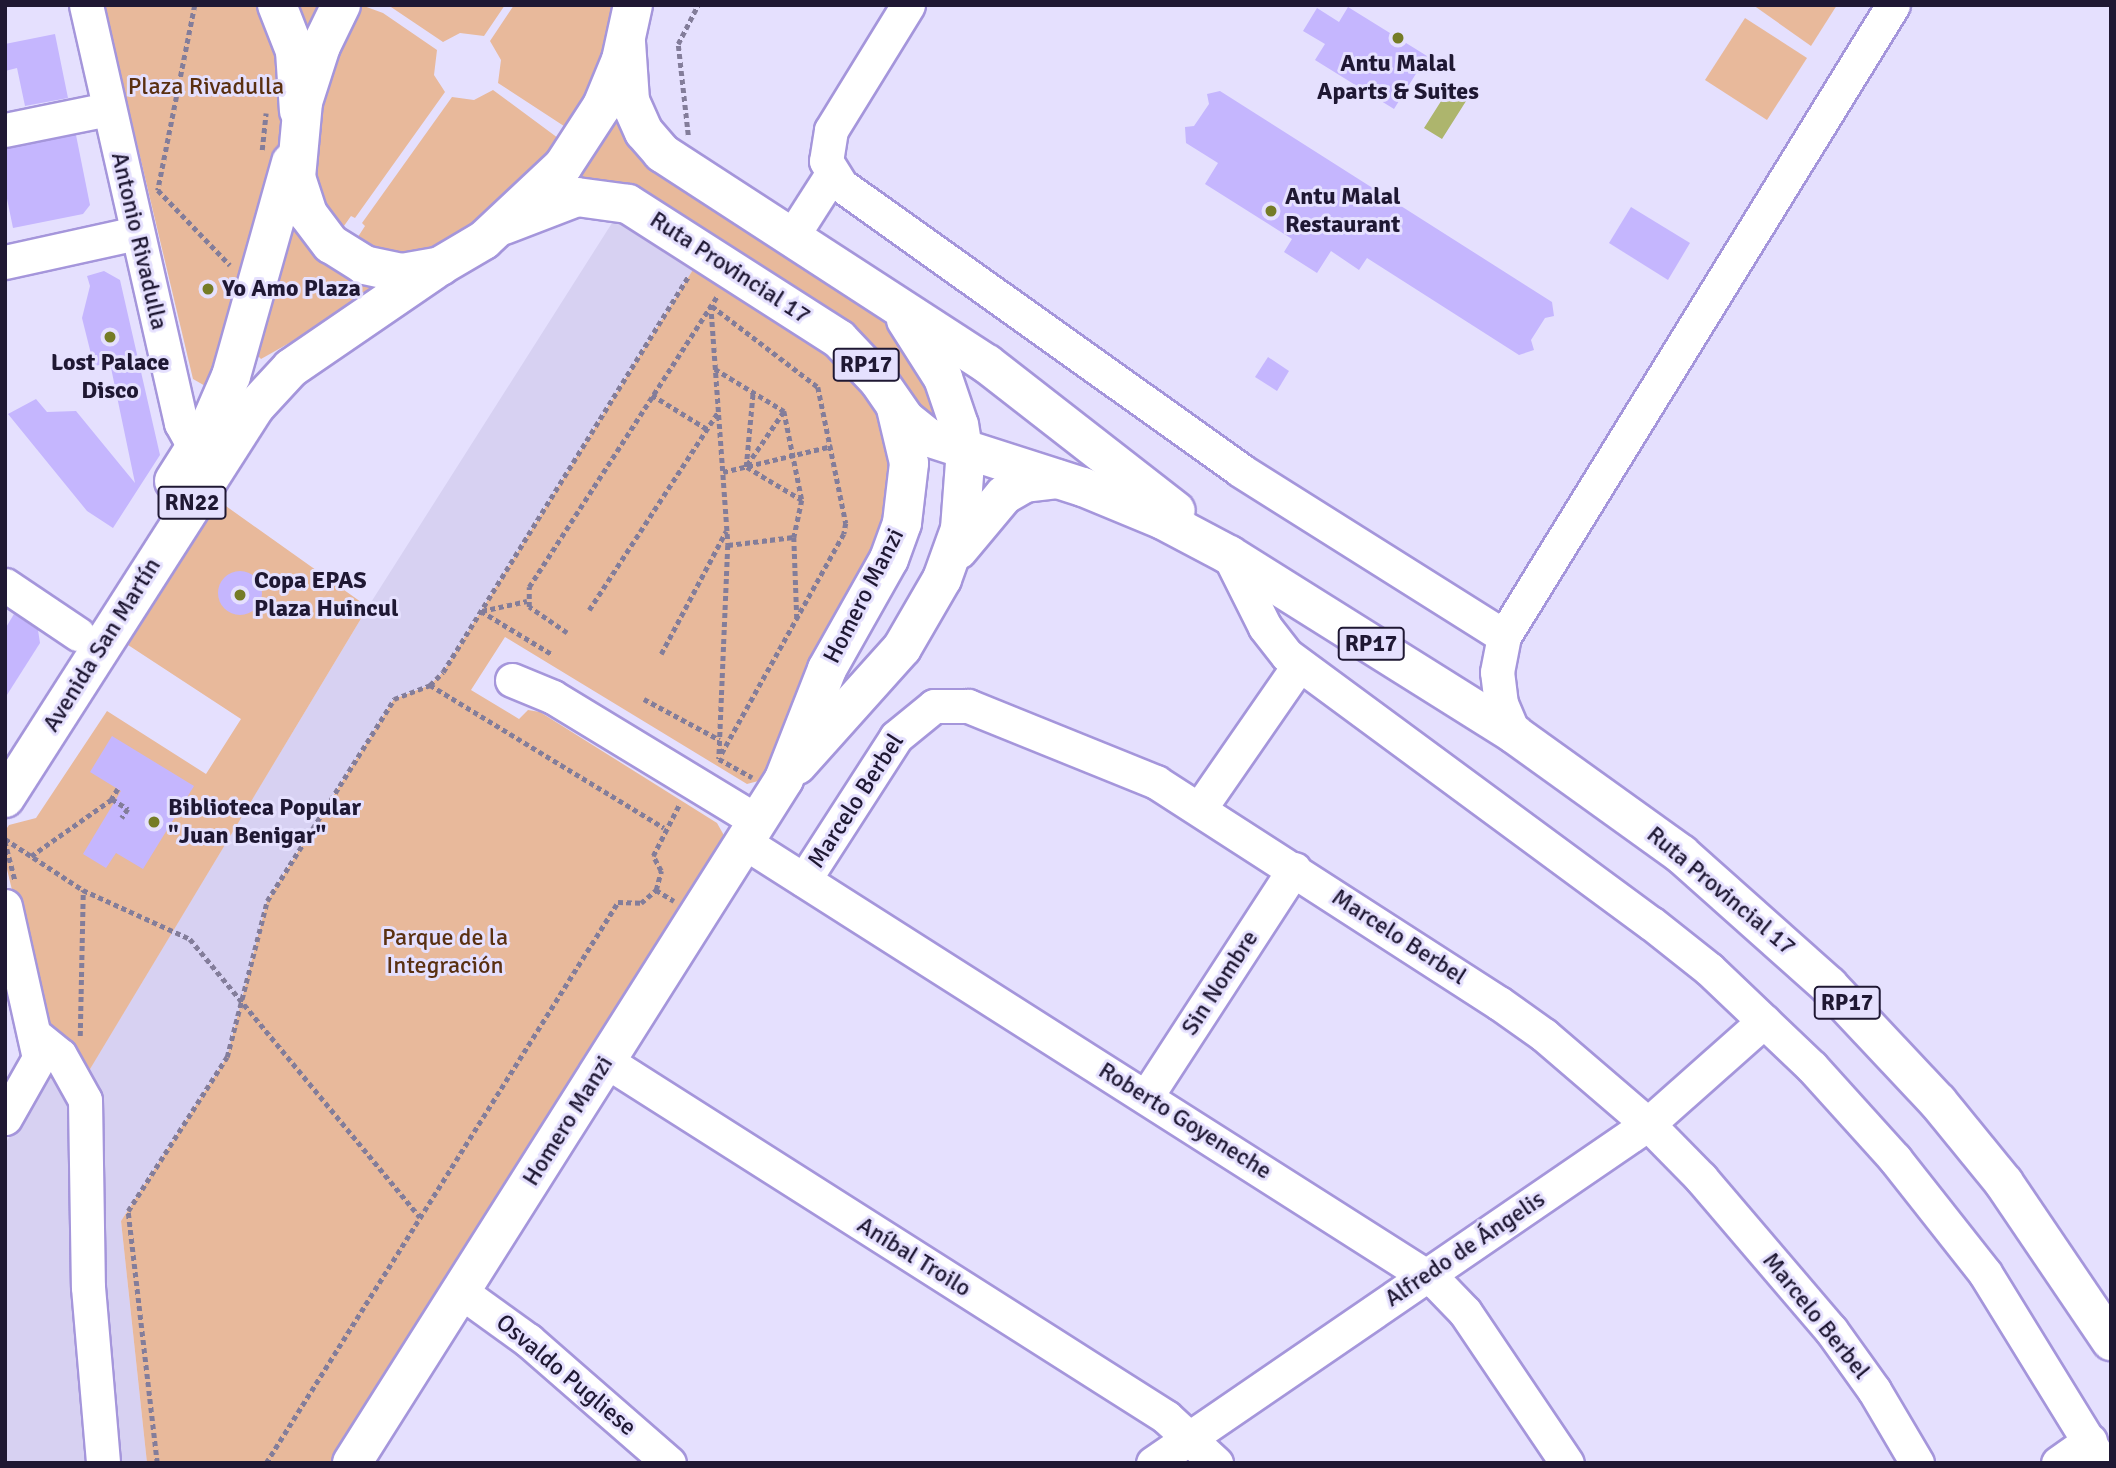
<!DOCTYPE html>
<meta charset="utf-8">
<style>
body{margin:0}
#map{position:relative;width:2116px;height:1468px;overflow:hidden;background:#e5e0fe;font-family:Signika,sans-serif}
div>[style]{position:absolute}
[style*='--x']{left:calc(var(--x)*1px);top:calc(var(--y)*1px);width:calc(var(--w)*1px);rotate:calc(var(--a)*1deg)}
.built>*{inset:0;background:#d7d1f2}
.green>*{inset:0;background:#e8b99b}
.water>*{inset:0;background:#adb56d}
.building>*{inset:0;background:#c5b6fe}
.round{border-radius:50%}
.path>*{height:4.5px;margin-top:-2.25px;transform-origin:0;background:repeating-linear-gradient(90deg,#837d9a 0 5px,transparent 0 8.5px)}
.roads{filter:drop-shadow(2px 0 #a596db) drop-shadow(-2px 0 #a596db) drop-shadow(0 2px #a596db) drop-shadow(0 -2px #a596db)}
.minor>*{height:33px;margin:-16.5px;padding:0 16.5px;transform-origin:16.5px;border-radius:16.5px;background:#fff}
.major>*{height:38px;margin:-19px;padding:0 19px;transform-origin:19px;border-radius:19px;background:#fff}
.highway>*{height:38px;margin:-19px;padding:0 19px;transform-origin:19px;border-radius:19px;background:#fff}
.dots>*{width:19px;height:19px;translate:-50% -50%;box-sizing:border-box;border:4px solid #e5e0fe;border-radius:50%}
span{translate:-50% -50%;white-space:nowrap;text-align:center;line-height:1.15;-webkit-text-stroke:6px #e5e0fe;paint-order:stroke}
.shield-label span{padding:2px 5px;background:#e5e0fe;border:2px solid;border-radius:5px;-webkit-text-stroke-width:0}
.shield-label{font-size:23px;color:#1f1833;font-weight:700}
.poi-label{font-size:24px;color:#1f1833;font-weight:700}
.left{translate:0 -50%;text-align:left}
.park-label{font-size:24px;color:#5a3011}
.street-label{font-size:24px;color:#1f1833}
.frame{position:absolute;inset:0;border:7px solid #1f1833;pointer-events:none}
</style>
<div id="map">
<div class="built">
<div style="clip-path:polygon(619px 212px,699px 260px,443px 672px,430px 685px,394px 699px,270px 895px,227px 1057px,121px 1221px,147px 1463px,5px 1463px,5px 1144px,47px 1076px,75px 1093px,368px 607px)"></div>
</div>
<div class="green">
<div style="clip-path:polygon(104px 5px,264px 5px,276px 28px,284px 116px,279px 149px,215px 381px,207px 387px,193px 379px)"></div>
<div style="clip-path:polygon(290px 5px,321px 5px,305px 41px)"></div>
<div style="clip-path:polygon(361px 5px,383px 13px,437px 50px,434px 75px,445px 92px,355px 218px,351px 216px,339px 233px,309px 176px,321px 93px)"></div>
<div style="clip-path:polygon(388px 5px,505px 5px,484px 36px,460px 33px,443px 42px)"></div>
<div style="clip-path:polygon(514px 5px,619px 5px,603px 62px,570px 130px,498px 83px,501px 60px,490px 41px)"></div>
<div style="clip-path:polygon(1753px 5px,1837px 5px,1811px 46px)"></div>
<div style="clip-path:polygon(1745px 18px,1807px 58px,1767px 120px,1705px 80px)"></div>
<div style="clip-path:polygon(493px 90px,562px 141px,465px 235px,413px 256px,354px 243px,365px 226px,362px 223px,452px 97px,474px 100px)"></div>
<div style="clip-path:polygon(615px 115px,883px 318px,911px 352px,950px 434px,583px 179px,581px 172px)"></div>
<div style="clip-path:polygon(292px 225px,392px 285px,261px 359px,256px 354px)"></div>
<div style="clip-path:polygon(699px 260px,821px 338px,888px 423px,895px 509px,805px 705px,762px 780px,747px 784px,505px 637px,471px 690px,519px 719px,528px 710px,540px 712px,717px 823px,726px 839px,333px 1463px,147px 1463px,121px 1221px,227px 1057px,267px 901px,394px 699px,430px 685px,443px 672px)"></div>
<div style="clip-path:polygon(216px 499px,368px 607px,75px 1094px,47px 1076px,52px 1056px,5px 861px,5px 831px,9px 825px,36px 818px,107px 711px,206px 774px,241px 719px,125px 643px)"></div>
</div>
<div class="water">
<div style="clip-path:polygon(1450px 87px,1455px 99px,1468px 98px,1442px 139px,1424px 128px)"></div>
</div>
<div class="building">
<div style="clip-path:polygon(1348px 7px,1427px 56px,1394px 109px,1315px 60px,1325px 44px,1303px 31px,1317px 8px,1339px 22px)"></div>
<div style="clip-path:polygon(55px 34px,68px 98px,25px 106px,17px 68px,5px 71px,5px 44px)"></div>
<div style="clip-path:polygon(1220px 91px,1552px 302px,1554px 316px,1545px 318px,1531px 340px,1534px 350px,1519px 355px,1367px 258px,1359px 270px,1331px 251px,1317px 273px,1284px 252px,1292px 239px,1205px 184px,1218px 163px,1186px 143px,1185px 127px,1194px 126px,1209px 104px,1207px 94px)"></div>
<div style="clip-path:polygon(76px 135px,90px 205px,83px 214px,13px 228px,5px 189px,5px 149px)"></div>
<div style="clip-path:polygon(1631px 207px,1690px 243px,1668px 280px,1609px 243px)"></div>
<div style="clip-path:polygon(104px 271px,120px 280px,160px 455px,113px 528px,87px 511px,8px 414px,36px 399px,47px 412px,76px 411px,135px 483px,110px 363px,94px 366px,82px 318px,90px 286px,87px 276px)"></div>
<div style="clip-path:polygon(1268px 357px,1289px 371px,1277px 391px,1255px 377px)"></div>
<div class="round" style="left:218px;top:571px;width:44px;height:44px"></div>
<div style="clip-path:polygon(14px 614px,38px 630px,40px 643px,5px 698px,5px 629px)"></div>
<div style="clip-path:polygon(112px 736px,194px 786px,143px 869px,116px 853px,106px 868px,83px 854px,121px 791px,90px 772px)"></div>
</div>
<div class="path">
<div style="--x:195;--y:5;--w:189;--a:101.3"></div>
<div style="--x:158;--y:190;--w:104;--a:46.2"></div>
<div style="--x:688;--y:135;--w:92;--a:-96.3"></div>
<div style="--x:678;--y:44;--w:44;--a:-62.9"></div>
<div style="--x:262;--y:150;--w:37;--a:-84"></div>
<div style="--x:711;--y:305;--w:241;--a:85.9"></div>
<div style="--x:728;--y:545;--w:214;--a:92.4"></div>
<div style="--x:719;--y:759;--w:38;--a:29"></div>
<div style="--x:712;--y:306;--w:133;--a:37.4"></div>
<div style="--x:818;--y:387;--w:139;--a:78.4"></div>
<div style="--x:846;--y:523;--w:11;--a:100"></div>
<div style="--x:844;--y:534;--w:253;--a:119.1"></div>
<div style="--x:715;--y:369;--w:81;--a:31.3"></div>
<div style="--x:784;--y:411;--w:91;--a:78.6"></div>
<div style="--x:802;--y:500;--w:38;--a:102"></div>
<div style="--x:794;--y:537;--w:81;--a:87.9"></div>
<div style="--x:652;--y:395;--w:65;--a:31.7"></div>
<div style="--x:747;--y:465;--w:65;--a:-55.6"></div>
<div style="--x:746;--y:467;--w:75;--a:-84.7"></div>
<div style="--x:747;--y:467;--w:64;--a:31"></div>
<div style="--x:723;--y:472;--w:112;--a:-13.4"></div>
<div style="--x:728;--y:545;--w:66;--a:-6.9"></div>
<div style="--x:589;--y:610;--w:236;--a:-56.9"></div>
<div style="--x:481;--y:611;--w:84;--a:31.4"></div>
<div style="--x:482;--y:611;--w:46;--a:-12.5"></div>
<div style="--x:567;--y:633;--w:46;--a:-145.6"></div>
<div style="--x:529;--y:607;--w:20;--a:-90"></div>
<div style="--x:529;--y:587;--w:346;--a:-57.1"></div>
<div style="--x:661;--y:654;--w:139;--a:-62.1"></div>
<div style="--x:430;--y:685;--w:274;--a:31.4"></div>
<div style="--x:644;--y:699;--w:86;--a:28.3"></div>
<div style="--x:118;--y:789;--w:12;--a:121"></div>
<div style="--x:112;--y:799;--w:19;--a:32"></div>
<div style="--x:128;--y:809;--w:11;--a:124"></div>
<div style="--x:5;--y:839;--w:93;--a:33.2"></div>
<div style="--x:83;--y:890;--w:118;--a:24.6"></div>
<div style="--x:190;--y:939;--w:361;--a:50.4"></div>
<div style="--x:5;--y:841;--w:40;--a:75.6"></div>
<div style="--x:31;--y:856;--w:99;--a:-35.1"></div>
<div style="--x:656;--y:890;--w:21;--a:31"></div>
<div style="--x:80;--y:1036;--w:146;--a:-88.8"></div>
<div style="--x:157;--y:1463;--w:254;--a:-96.6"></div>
<div style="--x:128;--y:1211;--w:183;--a:-57.3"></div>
<div style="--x:227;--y:1057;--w:161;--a:-75.6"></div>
<div style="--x:267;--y:901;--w:239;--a:-57.8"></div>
<div style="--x:394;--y:699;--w:39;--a:-21"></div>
<div style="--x:430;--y:685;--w:18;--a:-45"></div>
<div style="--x:443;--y:672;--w:466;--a:-58.2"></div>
<div style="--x:266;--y:1463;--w:662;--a:-57.89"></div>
<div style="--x:618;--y:902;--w:23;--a:2"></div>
<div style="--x:641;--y:903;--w:20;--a:-41"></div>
<div style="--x:656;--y:890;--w:20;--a:-75"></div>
<div style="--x:661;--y:871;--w:17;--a:-118"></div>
<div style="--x:653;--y:856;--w:57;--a:-63"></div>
</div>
<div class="roads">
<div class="minor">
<div style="--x:86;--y:5;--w:429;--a:77.2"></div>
<div style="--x:181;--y:423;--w:18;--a:61"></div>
<div style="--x:190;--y:439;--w:34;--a:37"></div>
<div style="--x:908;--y:5;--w:147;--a:121.6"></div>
<div style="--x:831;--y:130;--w:31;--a:99"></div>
<div style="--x:826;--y:161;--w:28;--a:58"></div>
<div style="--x:841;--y:185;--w:490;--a:35.5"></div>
<div style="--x:1240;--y:470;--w:312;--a:32.2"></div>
<div style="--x:5;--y:130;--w:105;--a:-11.5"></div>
<div style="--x:791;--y:238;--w:76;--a:-57.4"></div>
<div style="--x:5;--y:262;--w:135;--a:-12.4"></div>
<div style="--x:1229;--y:555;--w:80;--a:63.4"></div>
<div style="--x:1265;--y:627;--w:36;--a:52"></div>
<div style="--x:1287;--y:655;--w:452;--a:36.4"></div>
<div style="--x:1651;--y:923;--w:74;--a:38.4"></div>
<div style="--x:1709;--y:969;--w:142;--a:43.6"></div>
<div style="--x:1812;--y:1067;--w:124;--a:47.9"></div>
<div style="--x:1895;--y:1159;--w:145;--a:51.7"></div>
<div style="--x:1985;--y:1273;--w:223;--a:58.4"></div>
<div style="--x:5;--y:585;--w:88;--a:33.9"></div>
<div style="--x:512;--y:680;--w:44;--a:22.5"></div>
<div style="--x:553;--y:697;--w:239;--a:31.3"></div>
<div style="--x:1514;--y:734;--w:33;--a:-113"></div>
<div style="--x:1501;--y:704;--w:32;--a:-97"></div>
<div style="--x:1497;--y:672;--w:37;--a:-79"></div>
<div style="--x:1504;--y:636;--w:741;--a:-58.35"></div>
<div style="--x:1200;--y:808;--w:174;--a:-55.3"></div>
<div style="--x:744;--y:842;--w:821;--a:32.47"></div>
<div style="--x:1437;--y:1283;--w:40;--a:46"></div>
<div style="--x:1465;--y:1312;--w:182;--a:56"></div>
<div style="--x:804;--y:880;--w:170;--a:-57.2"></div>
<div style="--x:896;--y:737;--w:49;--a:-39.2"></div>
<div style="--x:934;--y:706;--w:34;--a:0"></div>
<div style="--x:968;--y:706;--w:203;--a:22"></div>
<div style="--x:1156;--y:782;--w:408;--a:32.8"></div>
<div style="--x:1499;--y:1003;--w:55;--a:35.4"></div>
<div style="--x:1544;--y:1035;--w:137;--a:40.6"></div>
<div style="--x:1648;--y:1124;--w:76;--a:45.5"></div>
<div style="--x:1701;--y:1178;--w:200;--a:49.5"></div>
<div style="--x:1831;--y:1330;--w:74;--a:54.4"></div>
<div style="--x:1874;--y:1390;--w:85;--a:59.5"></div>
<div style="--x:5;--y:906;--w:156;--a:77.4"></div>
<div style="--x:39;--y:1058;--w:69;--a:119.5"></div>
<div style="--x:34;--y:1034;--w:33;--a:39"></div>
<div style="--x:60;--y:1055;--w:51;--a:60.9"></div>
<div style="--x:85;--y:1100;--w:187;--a:89.1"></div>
<div style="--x:88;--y:1287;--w:177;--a:85.1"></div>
<div style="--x:606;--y:1061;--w:664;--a:32.44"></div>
<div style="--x:1166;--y:1417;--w:68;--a:42.6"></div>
<div style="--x:1146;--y:1097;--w:272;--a:-57"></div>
<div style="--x:460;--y:1291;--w:84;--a:35.8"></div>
<div style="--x:528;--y:1340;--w:187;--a:41.1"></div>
<div style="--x:1153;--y:1463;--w:600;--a:-34.41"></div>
<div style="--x:1648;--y:1124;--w:155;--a:-41.6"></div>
<div style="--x:2058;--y:1463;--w:39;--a:-35"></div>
</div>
<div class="major">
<div style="--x:277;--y:5;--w:49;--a:68.6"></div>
<div style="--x:295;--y:51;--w:60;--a:86.2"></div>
<div style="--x:626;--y:42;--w:59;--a:86.1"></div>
<div style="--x:630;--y:101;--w:34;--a:66"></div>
<div style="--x:644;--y:132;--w:28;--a:49"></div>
<div style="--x:662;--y:153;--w:387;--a:33"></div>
<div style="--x:987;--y:364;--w:239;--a:37.9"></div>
<div style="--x:504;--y:225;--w:78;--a:-21"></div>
<div style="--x:577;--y:197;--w:51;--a:7.8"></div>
<div style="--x:628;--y:204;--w:250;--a:32.6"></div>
<div style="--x:839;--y:339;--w:57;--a:46.4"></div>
<div style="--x:878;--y:380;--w:47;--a:55.3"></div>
<div style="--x:905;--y:419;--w:28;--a:39"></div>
<div style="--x:927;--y:437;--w:164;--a:17.8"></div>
<div style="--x:1083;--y:487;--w:87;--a:22.4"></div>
<div style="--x:1163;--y:520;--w:75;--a:27.9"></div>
<div style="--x:1229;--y:555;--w:337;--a:32.1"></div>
<div style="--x:1514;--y:734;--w:206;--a:35.7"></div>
<div style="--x:1681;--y:854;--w:198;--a:41.7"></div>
<div style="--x:1829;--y:986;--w:159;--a:46.8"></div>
<div style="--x:1938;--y:1102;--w:104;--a:50.8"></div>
<div style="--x:2004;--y:1183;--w:191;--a:55.9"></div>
<div style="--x:958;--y:550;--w:72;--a:-50.1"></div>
<div style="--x:1004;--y:495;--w:24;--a:-30"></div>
<div style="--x:1025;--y:483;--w:32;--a:-7"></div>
<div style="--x:797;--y:765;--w:157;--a:-48.1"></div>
<div style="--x:902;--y:648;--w:80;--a:-59.9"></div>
<div style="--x:942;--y:579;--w:53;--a:-70.2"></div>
<div style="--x:960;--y:529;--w:67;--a:-85.7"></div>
<div style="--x:965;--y:462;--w:37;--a:-99"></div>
<div style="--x:959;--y:425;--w:50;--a:-108.8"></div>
<div style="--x:943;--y:378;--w:69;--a:-122.5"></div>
<div style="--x:352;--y:1463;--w:809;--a:-57.72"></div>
<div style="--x:784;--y:779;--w:118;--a:-68.6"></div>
<div style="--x:827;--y:669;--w:126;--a:-60.6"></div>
<div style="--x:889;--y:559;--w:38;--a:-70"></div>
<div style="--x:902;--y:523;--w:60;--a:-83.3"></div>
<div style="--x:909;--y:463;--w:57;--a:-103.3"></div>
</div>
<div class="highway">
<div style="--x:341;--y:5;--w:46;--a:116"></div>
<div style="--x:321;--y:46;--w:59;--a:107.8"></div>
<div style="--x:303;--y:102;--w:75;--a:95.3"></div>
<div style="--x:296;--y:177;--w:39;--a:72"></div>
<div style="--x:308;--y:214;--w:38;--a:53"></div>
<div style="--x:331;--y:244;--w:39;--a:32"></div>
<div style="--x:364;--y:265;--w:39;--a:12"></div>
<div style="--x:402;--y:273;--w:39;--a:-10"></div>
<div style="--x:440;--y:266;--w:51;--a:-30.6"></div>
<div style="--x:484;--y:240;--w:108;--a:-43.1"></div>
<div style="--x:563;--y:166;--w:72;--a:-57"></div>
<div style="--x:602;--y:106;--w:50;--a:-67.6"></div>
<div style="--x:621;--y:60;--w:56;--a:-77.7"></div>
<div style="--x:174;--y:481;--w:67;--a:-57.7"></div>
<div style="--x:210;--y:424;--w:52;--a:-66.4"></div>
<div style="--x:231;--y:376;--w:222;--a:-74.3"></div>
<div style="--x:5;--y:798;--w:463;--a:-57.4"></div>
<div style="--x:254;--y:408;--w:54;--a:-47.2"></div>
<div style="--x:291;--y:368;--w:173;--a:-34.4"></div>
</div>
</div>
<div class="dots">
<div style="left:1398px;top:38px;background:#757c26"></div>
<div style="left:1271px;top:211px;background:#757c26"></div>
<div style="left:208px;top:289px;background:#757c26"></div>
<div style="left:110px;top:337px;background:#757c26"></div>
<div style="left:240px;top:595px;background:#757c26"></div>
<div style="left:154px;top:822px;background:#757c26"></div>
</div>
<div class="shield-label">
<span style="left:866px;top:365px">RP17</span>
<span style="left:192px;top:503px">RN22</span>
<span style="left:1371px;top:644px">RP17</span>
<span style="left:1847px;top:1003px">RP17</span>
</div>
<div class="poi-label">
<span style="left:1398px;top:78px">Antu Malal<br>Aparts &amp; Suites</span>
<span class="left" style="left:1285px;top:211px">Antu Malal<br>Restaurant</span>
<span class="left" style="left:222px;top:289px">Yo Amo Plaza</span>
<span style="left:110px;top:377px">Lost Palace<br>Disco</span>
<span class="left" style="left:254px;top:595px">Copa EPAS<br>Plaza Huincul</span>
<span class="left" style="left:168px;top:822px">Biblioteca Popular<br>"Juan Benigar"</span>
</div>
<div class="park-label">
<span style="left:206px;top:87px">Plaza Rivadulla</span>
<span style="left:445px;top:952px">Parque de la<br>Integración</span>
</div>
<div class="street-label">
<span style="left:139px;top:241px;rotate:77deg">Antonio Rivadulla</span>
<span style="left:730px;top:268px;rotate:33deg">Ruta Provincial 17</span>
<span style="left:864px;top:596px;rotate:-63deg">Homero Manzi</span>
<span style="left:102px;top:645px;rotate:-58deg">Avenida San Martín</span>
<span style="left:856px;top:801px;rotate:-57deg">Marcelo Berbel</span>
<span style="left:1721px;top:891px;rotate:40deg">Ruta Provincial 17</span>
<span style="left:1399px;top:937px;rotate:33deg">Marcelo Berbel</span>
<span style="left:1220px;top:983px;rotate:-57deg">Sin Nombre</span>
<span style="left:568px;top:1121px;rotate:-58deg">Homero Manzi</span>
<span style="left:1185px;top:1121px;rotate:32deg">Roberto Goyeneche</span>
<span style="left:1465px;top:1249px;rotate:-34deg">Alfredo de Ángelis</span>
<span style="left:914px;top:1257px;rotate:32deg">Aníbal Troilo</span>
<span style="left:1816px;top:1316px;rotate:51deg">Marcelo Berbel</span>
<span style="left:566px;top:1375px;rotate:40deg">Osvaldo Pugliese</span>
</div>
<div class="frame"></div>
</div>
